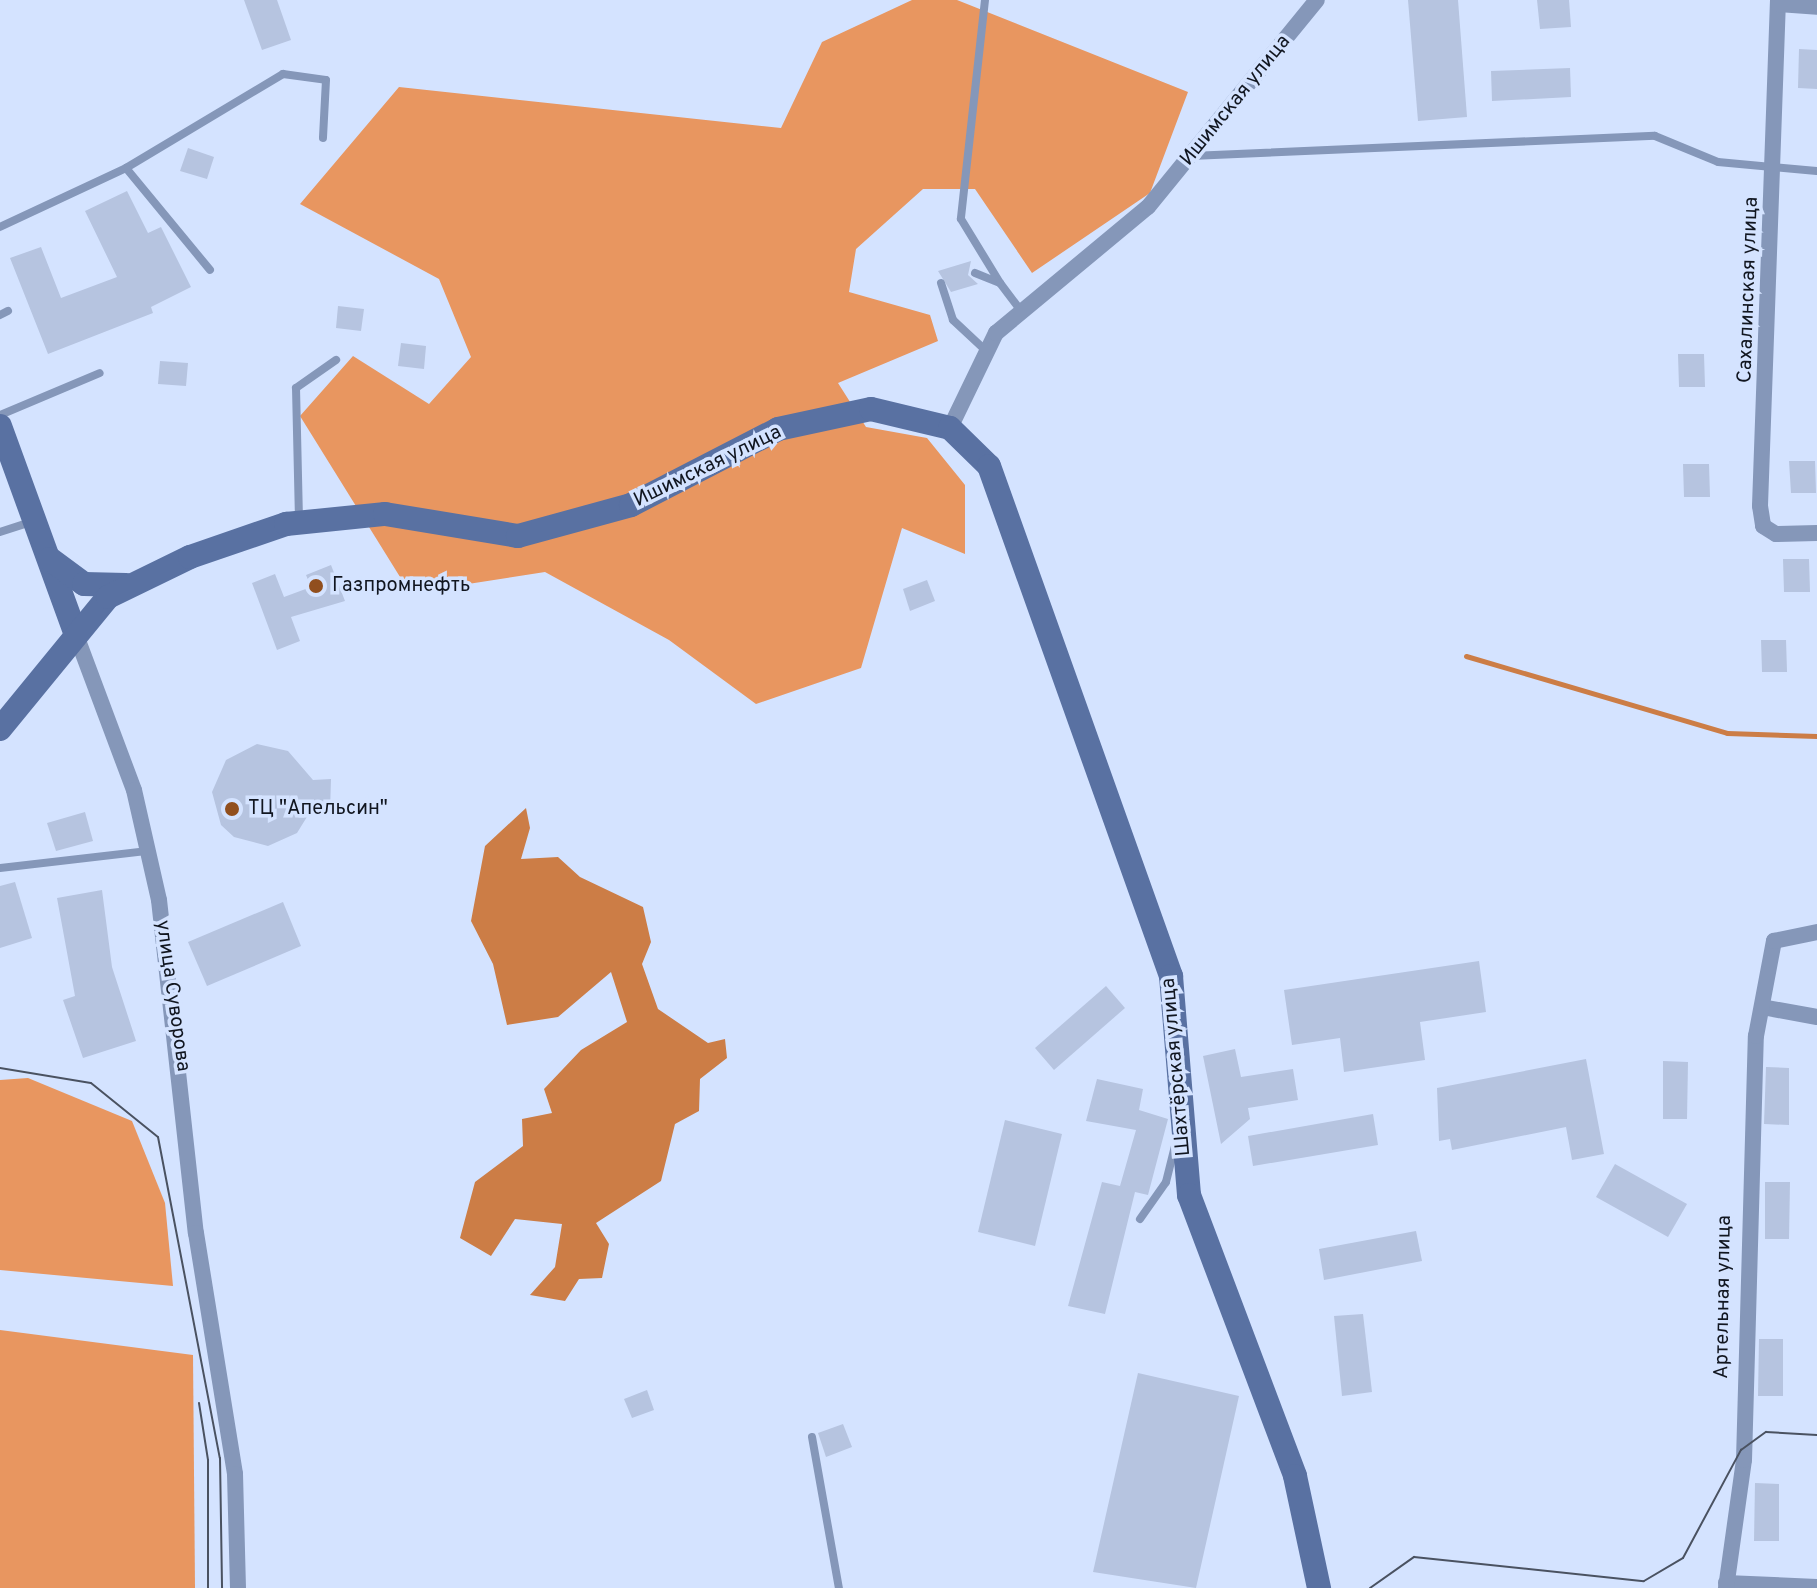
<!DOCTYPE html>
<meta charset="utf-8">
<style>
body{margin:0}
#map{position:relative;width:1817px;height:1588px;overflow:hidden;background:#d4e3ff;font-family:Overpass,sans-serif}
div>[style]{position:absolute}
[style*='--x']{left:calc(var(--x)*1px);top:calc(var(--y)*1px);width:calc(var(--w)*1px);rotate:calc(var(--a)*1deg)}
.forest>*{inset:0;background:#e89660}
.water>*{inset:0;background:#cc7d46}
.stream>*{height:5px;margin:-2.5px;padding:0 2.5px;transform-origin:2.5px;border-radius:2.5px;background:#cc7d46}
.building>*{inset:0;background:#b6c4e0}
.lane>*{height:8px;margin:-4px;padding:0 4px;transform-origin:4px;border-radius:4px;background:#8597b9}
.street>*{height:16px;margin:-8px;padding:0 8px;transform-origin:8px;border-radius:8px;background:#8597b9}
.secondary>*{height:24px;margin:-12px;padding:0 12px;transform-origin:12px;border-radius:12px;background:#5971a2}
.tram>*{height:2px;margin:-1px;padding:0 1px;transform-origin:1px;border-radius:1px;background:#4a5261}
.dots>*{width:22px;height:22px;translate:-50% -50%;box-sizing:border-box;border:4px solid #d4e3ff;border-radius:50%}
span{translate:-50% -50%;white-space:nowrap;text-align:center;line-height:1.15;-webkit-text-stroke:7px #d4e3ff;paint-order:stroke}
.street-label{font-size:20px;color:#111620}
.poi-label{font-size:20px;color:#111620}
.left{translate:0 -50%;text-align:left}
</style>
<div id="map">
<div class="forest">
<div style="clip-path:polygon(912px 0,957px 0,1188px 92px,1150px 193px,1032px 273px,975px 189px,923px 189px,856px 249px,849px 292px,930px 315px,938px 341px,838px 383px,866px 427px,927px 438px,965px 485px,965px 554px,902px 528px,861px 668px,756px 704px,669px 640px,545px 572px,410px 593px,300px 416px,353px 356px,429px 404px,471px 357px,439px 279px,300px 204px,399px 87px,781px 128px,822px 42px)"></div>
<div style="clip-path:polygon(28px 1078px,132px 1121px,165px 1203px,173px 1286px,0 1270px,0 1080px)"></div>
<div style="clip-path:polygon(0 1330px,193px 1355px,195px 1588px,0 1588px)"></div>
</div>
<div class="water">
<div style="clip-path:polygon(526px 808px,530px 828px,521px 859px,558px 857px,580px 877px,643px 907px,651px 942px,642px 964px,658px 1009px,708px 1043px,725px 1039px,727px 1058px,700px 1079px,699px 1111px,675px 1124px,661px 1181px,596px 1223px,609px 1244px,602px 1278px,579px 1279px,565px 1301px,530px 1295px,555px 1267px,562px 1224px,515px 1219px,491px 1256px,460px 1238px,475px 1182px,523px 1146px,522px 1119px,552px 1113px,544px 1089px,581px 1050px,627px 1022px,611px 972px,558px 1017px,507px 1025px,493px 964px,471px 921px,485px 846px)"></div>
</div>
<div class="stream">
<div style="--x:1466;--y:656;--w:272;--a:16.4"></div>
<div style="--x:1727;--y:733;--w:90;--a:1.9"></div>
</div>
<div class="building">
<div style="clip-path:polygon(244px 0,277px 0,291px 40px,262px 50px)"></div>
<div style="clip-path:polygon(1408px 0,1458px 0,1467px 117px,1418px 121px)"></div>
<div style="clip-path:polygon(1537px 0,1569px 0,1571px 27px,1540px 29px)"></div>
<div style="clip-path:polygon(1799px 49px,1817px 50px,1817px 89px,1798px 88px)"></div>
<div style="clip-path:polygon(1570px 68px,1571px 97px,1492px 101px,1491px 71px)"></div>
<div style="clip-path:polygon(188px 148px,214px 157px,207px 179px,180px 171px)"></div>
<div style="clip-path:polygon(127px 191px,148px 233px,161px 227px,191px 287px,151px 307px,153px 313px,48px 354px,10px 258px,41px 247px,61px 298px,117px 277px,85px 211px)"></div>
<div style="clip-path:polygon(971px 261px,968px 275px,978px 284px,951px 292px,938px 271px)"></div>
<div style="clip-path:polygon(338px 306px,364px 309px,361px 331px,336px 328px)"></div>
<div style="clip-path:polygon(401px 343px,426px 346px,424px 369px,398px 366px)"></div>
<div style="clip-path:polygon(1678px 354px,1704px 354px,1705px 387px,1679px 387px)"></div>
<div style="clip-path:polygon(160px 361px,188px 363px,186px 386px,158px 384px)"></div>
<div style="clip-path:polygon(1789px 461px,1815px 461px,1816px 493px,1791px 493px)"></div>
<div style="clip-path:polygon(1683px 464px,1709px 464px,1710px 497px,1684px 497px)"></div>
<div style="clip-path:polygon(1783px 559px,1809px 559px,1810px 592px,1784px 592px)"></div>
<div style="clip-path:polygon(331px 565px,345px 601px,291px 617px,300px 641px,277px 650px,252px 583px,275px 574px,284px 597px,311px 587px,306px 575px)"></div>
<div style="clip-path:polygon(927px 580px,935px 601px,910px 611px,903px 589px)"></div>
<div style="clip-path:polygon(1761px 640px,1786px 640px,1787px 672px,1762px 672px)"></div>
<div style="clip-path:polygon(257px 744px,288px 751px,313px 780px,331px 779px,330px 812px,310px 812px,297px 833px,268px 846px,234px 837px,221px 825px,212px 792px,226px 760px)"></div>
<div style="clip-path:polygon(85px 812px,93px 841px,56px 851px,47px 823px)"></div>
<div style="clip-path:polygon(15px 882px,32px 938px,0 948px,0 886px)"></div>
<div style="clip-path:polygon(102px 890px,112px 967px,136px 1041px,83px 1058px,63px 1000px,75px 996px,57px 898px)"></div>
<div style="clip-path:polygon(283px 902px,301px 946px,207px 986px,188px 942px)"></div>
<div style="clip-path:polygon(1479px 961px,1486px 1012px,1420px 1022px,1425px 1060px,1344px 1072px,1340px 1038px,1292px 1045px,1284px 990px)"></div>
<div style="clip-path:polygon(1106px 986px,1125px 1008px,1054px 1070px,1035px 1048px)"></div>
<div style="clip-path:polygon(1235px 1049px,1241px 1077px,1293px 1069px,1298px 1100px,1248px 1108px,1250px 1119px,1221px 1144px,1203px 1056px)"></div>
<div style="clip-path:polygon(1586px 1059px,1604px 1154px,1572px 1160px,1566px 1127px,1452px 1150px,1450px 1139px,1439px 1141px,1437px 1088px)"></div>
<div style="clip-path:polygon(1663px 1061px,1688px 1062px,1687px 1119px,1663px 1119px)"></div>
<div style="clip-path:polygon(1766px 1067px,1789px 1068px,1789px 1125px,1764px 1124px)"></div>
<div style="clip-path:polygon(1097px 1079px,1143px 1089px,1139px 1110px,1168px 1119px,1148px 1195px,1135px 1192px,1105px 1314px,1068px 1306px,1102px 1182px,1120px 1186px,1136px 1130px,1086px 1121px)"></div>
<div style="clip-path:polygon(1373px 1114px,1378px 1145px,1253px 1166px,1248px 1136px)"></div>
<div style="clip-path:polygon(1005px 1120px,1062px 1134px,1035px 1246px,978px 1232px)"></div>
<div style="clip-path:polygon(1615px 1164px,1687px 1204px,1668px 1237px,1596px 1197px)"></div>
<div style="clip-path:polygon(1765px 1182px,1790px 1182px,1789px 1239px,1765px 1239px)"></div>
<div style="clip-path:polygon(1416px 1231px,1422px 1261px,1324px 1280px,1319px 1249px)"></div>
<div style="clip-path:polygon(1363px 1314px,1372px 1392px,1342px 1396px,1334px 1316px)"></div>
<div style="clip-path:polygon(1759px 1339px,1783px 1339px,1783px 1396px,1758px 1396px)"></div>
<div style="clip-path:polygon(1138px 1373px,1239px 1396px,1196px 1588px,1093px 1572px)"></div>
<div style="clip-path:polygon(647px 1390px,654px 1410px,632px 1418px,624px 1399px)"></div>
<div style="clip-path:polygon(843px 1424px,852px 1447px,826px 1457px,818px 1433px)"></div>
<div style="clip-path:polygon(1755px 1483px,1779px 1484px,1779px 1541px,1754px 1541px)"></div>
</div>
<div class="lane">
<div style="--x:985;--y:0;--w:220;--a:96.3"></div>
<div style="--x:961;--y:219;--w:75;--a:58.6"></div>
<div style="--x:1191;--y:156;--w:464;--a:-2.5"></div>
<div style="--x:1655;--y:136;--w:68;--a:22.4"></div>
<div style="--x:1718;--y:162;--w:99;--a:5.2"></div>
<div style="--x:126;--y:168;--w:183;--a:-30.9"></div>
<div style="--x:283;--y:74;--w:43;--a:7.9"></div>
<div style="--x:326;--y:80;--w:58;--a:93"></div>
<div style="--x:0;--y:227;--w:139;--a:-25.1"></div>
<div style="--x:126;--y:168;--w:132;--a:50.5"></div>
<div style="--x:975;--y:273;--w:27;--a:22"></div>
<div style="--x:1000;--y:283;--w:36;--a:53"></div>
<div style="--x:941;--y:283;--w:39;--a:72"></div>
<div style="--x:953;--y:320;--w:42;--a:43.1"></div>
<div style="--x:0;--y:315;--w:9;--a:-27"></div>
<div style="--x:0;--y:415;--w:108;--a:-22.8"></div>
<div style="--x:299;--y:520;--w:132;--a:-91.3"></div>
<div style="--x:296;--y:388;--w:49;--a:-35"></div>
<div style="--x:0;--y:532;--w:32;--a:-18"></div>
<div style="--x:0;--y:868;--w:149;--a:-6.6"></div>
<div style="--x:1140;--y:1219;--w:45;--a:-54.9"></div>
<div style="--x:1166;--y:1182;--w:38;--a:-76"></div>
<div style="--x:812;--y:1437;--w:153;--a:79.9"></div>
</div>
<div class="street">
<div style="--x:1778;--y:0;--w:506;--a:92.04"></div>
<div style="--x:1760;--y:506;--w:20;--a:81"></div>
<div style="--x:1763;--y:526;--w:15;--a:32"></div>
<div style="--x:1776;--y:534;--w:41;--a:-1.4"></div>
<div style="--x:1778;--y:4;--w:39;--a:4"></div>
<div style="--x:950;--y:428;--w:106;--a:-64.2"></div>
<div style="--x:996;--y:333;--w:197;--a:-39.7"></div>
<div style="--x:1148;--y:207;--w:267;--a:-50.8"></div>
<div style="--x:76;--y:635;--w:165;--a:69.5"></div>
<div style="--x:134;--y:790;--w:113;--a:77.2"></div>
<div style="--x:159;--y:900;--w:335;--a:83.7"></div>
<div style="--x:196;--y:1233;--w:244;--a:80.8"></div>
<div style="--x:235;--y:1474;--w:114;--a:88.5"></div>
<div style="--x:1762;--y:1007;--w:56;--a:10.3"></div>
<div style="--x:1726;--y:1583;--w:91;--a:2.5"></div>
<div style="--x:1726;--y:1588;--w:129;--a:-82"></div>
<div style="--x:1744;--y:1460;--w:424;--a:-88.4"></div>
<div style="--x:1756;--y:1036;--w:97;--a:-79.3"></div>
<div style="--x:1774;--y:941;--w:44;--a:-11.8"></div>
</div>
<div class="secondary">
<div style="--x:0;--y:426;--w:222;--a:70"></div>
<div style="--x:50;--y:559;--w:42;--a:36.3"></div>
<div style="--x:84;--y:584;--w:42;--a:1.4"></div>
<div style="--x:0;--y:729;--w:171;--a:-50.7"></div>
<div style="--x:108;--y:597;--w:91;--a:-26"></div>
<div style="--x:190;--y:557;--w:102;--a:-19"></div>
<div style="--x:286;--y:524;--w:100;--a:-5.8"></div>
<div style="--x:385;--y:514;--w:135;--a:9.4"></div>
<div style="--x:518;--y:536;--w:117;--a:-15.3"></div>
<div style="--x:631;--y:505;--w:165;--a:-27.3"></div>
<div style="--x:778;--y:429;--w:95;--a:-12.1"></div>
<div style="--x:871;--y:409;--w:81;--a:13.5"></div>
<div style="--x:950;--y:428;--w:54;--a:44.3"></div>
<div style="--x:989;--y:466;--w:542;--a:70.36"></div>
<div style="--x:1171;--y:976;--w:220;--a:85.3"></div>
<div style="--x:1189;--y:1195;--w:300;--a:69.3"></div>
<div style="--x:1295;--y:1476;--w:115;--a:77.9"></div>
</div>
<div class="tram">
<div style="--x:0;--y:1068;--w:92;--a:9.4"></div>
<div style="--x:91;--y:1083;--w:86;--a:38.9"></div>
<div style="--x:158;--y:1137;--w:327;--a:79.1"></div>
<div style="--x:220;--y:1458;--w:130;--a:89.1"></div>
<div style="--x:199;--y:1403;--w:58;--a:81"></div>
<div style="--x:208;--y:1460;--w:128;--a:90"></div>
<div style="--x:1370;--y:1588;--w:54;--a:-35.2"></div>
<div style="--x:1414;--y:1557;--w:231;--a:6"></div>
<div style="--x:1644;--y:1581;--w:45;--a:-30.5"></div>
<div style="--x:1683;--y:1558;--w:123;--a:-61.8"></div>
<div style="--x:1741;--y:1450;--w:31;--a:-36"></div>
<div style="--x:1766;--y:1432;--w:51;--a:3.4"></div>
</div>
<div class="dots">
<div style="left:316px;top:586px;background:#914f1e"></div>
<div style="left:232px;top:809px;background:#914f1e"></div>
</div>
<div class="street-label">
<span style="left:1236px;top:101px;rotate:-51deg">Ишимская улица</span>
<span style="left:1749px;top:290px;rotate:-88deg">Сахалинская улица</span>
<span style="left:708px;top:467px;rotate:-26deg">Ишимская улица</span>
<span style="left:172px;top:996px;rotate:82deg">улица Суворова</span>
<span style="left:1177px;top:1067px;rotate:-95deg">Шахтёрская улица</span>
<span style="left:1724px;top:1297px;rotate:-89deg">Артельная улица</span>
</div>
<div class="poi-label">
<span class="left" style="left:332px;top:586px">Газпромнефть</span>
<span class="left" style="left:248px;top:809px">ТЦ "Апельсин"</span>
</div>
</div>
